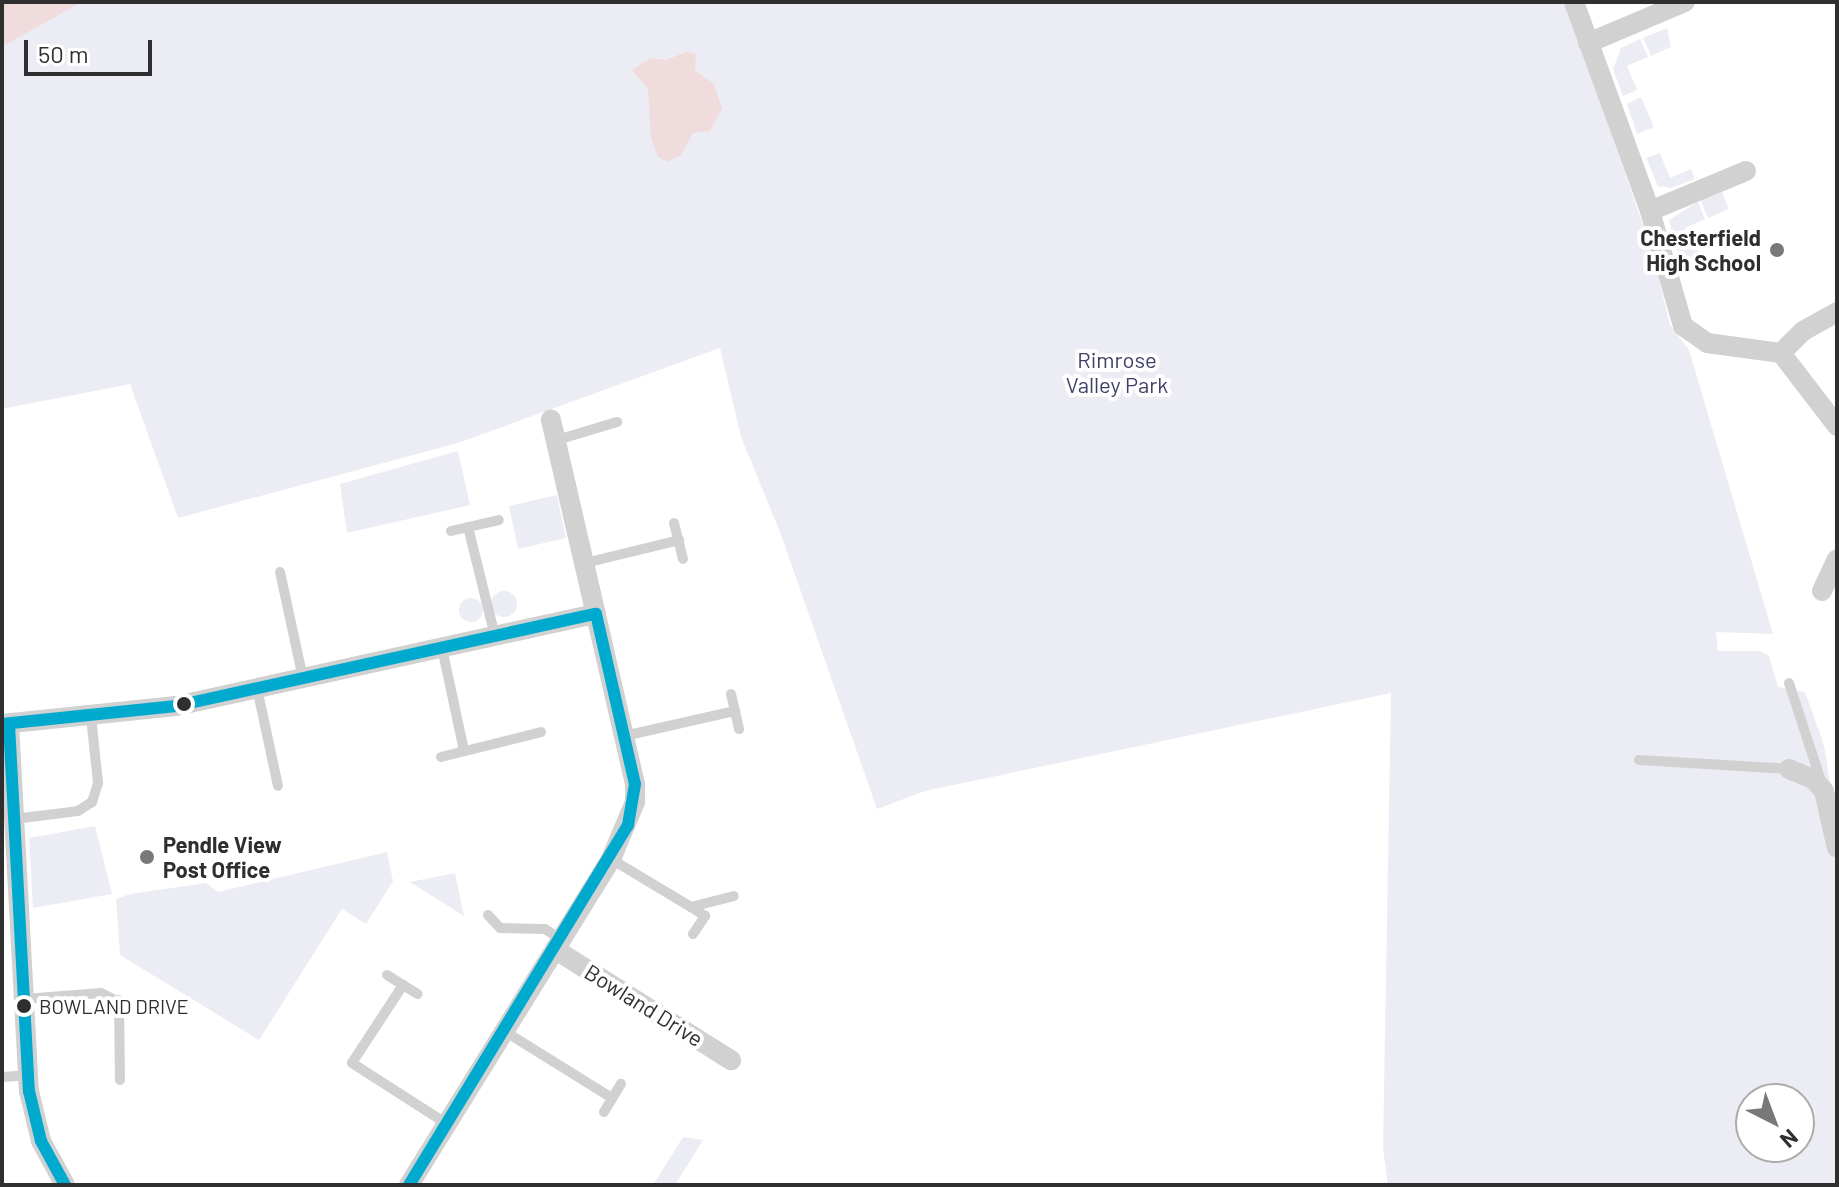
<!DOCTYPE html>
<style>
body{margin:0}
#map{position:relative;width:1839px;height:1187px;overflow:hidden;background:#fff;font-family:Barlow,sans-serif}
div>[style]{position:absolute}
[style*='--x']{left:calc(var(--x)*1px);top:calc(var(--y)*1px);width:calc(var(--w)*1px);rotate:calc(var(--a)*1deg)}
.green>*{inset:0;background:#ecedf4}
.round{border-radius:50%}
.water>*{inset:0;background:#f0dbdd}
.lane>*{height:10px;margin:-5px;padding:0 5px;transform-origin:5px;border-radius:5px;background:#d1d1d1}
.street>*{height:20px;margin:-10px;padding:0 10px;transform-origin:10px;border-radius:10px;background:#d1d1d1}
.bus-1>*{height:12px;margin:-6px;padding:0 6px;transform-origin:6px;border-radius:6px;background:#00a9ce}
.dots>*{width:22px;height:22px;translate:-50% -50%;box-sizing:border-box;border:4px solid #fff;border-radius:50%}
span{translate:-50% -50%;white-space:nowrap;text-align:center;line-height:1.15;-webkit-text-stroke:8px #fff;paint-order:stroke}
.bus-label{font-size:20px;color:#2f2f2f}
.left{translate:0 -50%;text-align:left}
.poi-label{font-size:22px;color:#2f2f2f;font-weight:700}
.right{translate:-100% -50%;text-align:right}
.park-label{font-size:22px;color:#3f3f67}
.street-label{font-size:22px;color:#2f2f2f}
.frame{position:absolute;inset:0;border:4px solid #2f2f2f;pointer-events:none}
.north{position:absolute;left:1735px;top:1083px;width:80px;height:80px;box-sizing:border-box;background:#fff;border:2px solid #acacac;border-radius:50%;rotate:138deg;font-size:22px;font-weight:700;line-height:32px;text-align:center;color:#2f2f2f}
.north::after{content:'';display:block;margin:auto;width:28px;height:36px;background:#787878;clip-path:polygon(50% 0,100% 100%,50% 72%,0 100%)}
.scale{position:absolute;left:24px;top:40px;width:128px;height:36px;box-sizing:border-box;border:4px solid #2f2f2f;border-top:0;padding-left:10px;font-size:24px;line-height:28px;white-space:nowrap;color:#2f2f2f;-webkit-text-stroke:6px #fff;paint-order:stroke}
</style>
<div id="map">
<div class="green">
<div style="clip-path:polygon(evenodd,43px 2px,1566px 2px,1653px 254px,1670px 325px,1689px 350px,1773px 634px,1716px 632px,1718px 651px,1760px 651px,1769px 656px,1778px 687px,1805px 692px,1824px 745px,1837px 827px,1837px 1185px,1388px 1185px,1383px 1148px,1391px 693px,925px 791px,877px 809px,780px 532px,741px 437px,720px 348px,458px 443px,178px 518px,130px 384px,2px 409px,2px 24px,43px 2px,1751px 1099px,1799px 1099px,1799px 1147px,1751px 1147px,1751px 1099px)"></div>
<div style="clip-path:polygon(1667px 28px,1671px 47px,1651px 56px,1643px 38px)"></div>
<div style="clip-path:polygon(1640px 39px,1648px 57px,1627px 66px,1637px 90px,1623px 96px,1613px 69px,1621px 48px)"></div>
<div style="clip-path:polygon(1641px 97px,1654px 127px,1637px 134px,1627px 104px)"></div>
<div style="clip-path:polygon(1660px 153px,1670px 178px,1691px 169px,1695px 179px,1671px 188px,1658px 186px,1646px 158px)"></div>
<div style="clip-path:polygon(1722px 192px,1729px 209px,1708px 218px,1701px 201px)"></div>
<div style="clip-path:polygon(1698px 202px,1705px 219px,1685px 228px,1707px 267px,1688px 275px,1681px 268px,1669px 220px)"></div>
<div style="clip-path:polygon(458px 451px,470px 505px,347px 533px,340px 484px)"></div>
<div style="clip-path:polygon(557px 495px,566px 538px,518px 549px,509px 506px)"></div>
<div class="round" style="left:491px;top:591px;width:26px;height:26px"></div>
<div class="round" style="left:459px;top:598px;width:24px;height:24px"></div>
<div style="clip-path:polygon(95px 826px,112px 894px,33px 908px,29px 838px)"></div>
<div style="clip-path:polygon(387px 852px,393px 881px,366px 924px,342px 909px,259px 1040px,120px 955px,116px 899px,130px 894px,206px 883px,218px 892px)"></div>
<div style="clip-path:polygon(455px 873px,464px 916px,410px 882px)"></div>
<div style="clip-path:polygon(683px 1137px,703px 1140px,675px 1185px,653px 1185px)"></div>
</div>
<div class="water">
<div style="clip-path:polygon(2px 2px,81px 2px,2px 47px)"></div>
<div style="clip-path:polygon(686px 52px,696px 54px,695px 70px,714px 84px,722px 109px,710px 131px,693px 133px,681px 155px,667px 162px,658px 157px,651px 138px,648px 89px,632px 70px,651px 58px,666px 60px)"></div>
</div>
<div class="lane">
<div style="--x:557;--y:440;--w:63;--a:-16.7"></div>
<div style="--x:674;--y:523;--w:37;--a:76"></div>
<div style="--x:468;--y:527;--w:112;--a:76.1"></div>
<div style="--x:451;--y:531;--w:49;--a:-12.9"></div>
<div style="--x:585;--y:563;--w:97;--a:-13.7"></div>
<div style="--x:280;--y:572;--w:108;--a:77.8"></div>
<div style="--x:442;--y:648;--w:105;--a:77.9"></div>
<div style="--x:1789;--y:683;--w:103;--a:71.9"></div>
<div style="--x:257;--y:688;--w:100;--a:77.9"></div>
<div style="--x:731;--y:694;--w:36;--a:77"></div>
<div style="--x:624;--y:736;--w:114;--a:-12.7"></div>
<div style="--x:441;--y:757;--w:103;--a:-14"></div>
<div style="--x:1639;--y:760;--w:150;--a:3.4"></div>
<div style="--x:14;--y:819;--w:64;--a:-7.1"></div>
<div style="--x:78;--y:811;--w:17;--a:-33"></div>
<div style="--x:92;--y:802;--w:20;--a:-72"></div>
<div style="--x:98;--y:783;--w:67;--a:-96"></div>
<div style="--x:611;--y:859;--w:93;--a:31"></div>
<div style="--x:488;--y:915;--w:18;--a:47"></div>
<div style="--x:500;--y:928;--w:45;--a:1.3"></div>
<div style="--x:545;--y:929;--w:20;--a:33"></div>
<div style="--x:693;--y:934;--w:22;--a:-56"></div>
<div style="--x:705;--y:916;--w:17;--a:-147"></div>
<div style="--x:691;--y:907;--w:44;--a:-14.3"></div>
<div style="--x:387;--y:975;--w:36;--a:32"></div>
<div style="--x:403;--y:985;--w:93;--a:123.2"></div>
<div style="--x:352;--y:1063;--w:113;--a:32.7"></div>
<div style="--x:24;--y:999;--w:77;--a:-4.5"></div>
<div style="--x:101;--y:993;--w:37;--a:27"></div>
<div style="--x:119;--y:1000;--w:80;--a:89.3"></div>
<div style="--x:504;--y:1031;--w:127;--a:31.8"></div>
<div style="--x:2;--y:1077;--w:26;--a:-4"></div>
<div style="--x:604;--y:1112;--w:33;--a:-59"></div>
</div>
<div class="street">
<div style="--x:1574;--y:2;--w:222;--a:70"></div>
<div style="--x:1650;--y:211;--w:120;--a:74"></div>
<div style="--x:1683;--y:326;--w:29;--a:35"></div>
<div style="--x:1707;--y:343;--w:75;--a:7.7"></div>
<div style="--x:1781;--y:353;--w:92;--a:52.5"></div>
<div style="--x:1588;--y:43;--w:105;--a:-22.9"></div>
<div style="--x:1650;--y:211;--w:104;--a:-22.6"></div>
<div style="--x:1781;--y:353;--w:31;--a:-45"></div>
<div style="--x:1803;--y:331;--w:39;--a:-29"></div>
<div style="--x:1822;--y:591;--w:35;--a:-65"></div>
<div style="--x:2;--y:724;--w:175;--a:-5.9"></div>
<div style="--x:176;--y:706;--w:430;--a:-12.4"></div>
<div style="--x:9;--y:724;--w:368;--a:86.9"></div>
<div style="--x:29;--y:1091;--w:51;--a:76.5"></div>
<div style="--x:41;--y:1141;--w:50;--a:61.4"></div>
<div style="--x:1789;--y:769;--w:26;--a:23"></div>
<div style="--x:1813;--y:779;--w:16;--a:47"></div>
<div style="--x:1824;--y:791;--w:58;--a:77.2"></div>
<div style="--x:556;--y:950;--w:207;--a:32.2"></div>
<div style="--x:409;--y:1185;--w:384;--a:-58.2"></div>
<div style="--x:611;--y:859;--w:62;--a:-67.2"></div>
<div style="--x:635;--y:802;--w:18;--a:-90"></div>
<div style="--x:635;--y:784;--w:374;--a:-103"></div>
</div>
<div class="bus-1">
<div style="--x:2;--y:724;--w:175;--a:-5.9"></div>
<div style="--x:176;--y:706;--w:430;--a:-12.4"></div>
<div style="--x:596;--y:614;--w:174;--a:77.1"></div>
<div style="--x:635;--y:784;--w:42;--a:99.7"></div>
<div style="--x:628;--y:825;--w:421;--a:121.3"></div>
<div style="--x:9;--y:724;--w:368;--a:86.9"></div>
<div style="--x:29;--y:1091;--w:51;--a:76.5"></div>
<div style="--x:41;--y:1141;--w:50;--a:61.4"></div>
</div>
<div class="dots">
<div style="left:1777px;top:250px;background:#787878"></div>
<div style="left:184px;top:704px;background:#2f2f2f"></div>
<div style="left:147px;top:857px;background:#787878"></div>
<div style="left:24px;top:1006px;background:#2f2f2f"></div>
</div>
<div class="bus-label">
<span class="left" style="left:39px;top:1006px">BOWLAND DRIVE</span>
</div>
<div class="poi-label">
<span class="right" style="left:1761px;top:250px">Chesterfield<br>High School</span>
<span class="left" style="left:163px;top:857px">Pendle View<br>Post Office</span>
</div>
<div class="park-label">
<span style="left:1117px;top:372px">Rimrose<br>Valley Park</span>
</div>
<div class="street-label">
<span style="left:644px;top:1005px;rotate:32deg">Bowland Drive</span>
</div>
<div class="frame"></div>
<div class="north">N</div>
<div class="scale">50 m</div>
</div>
